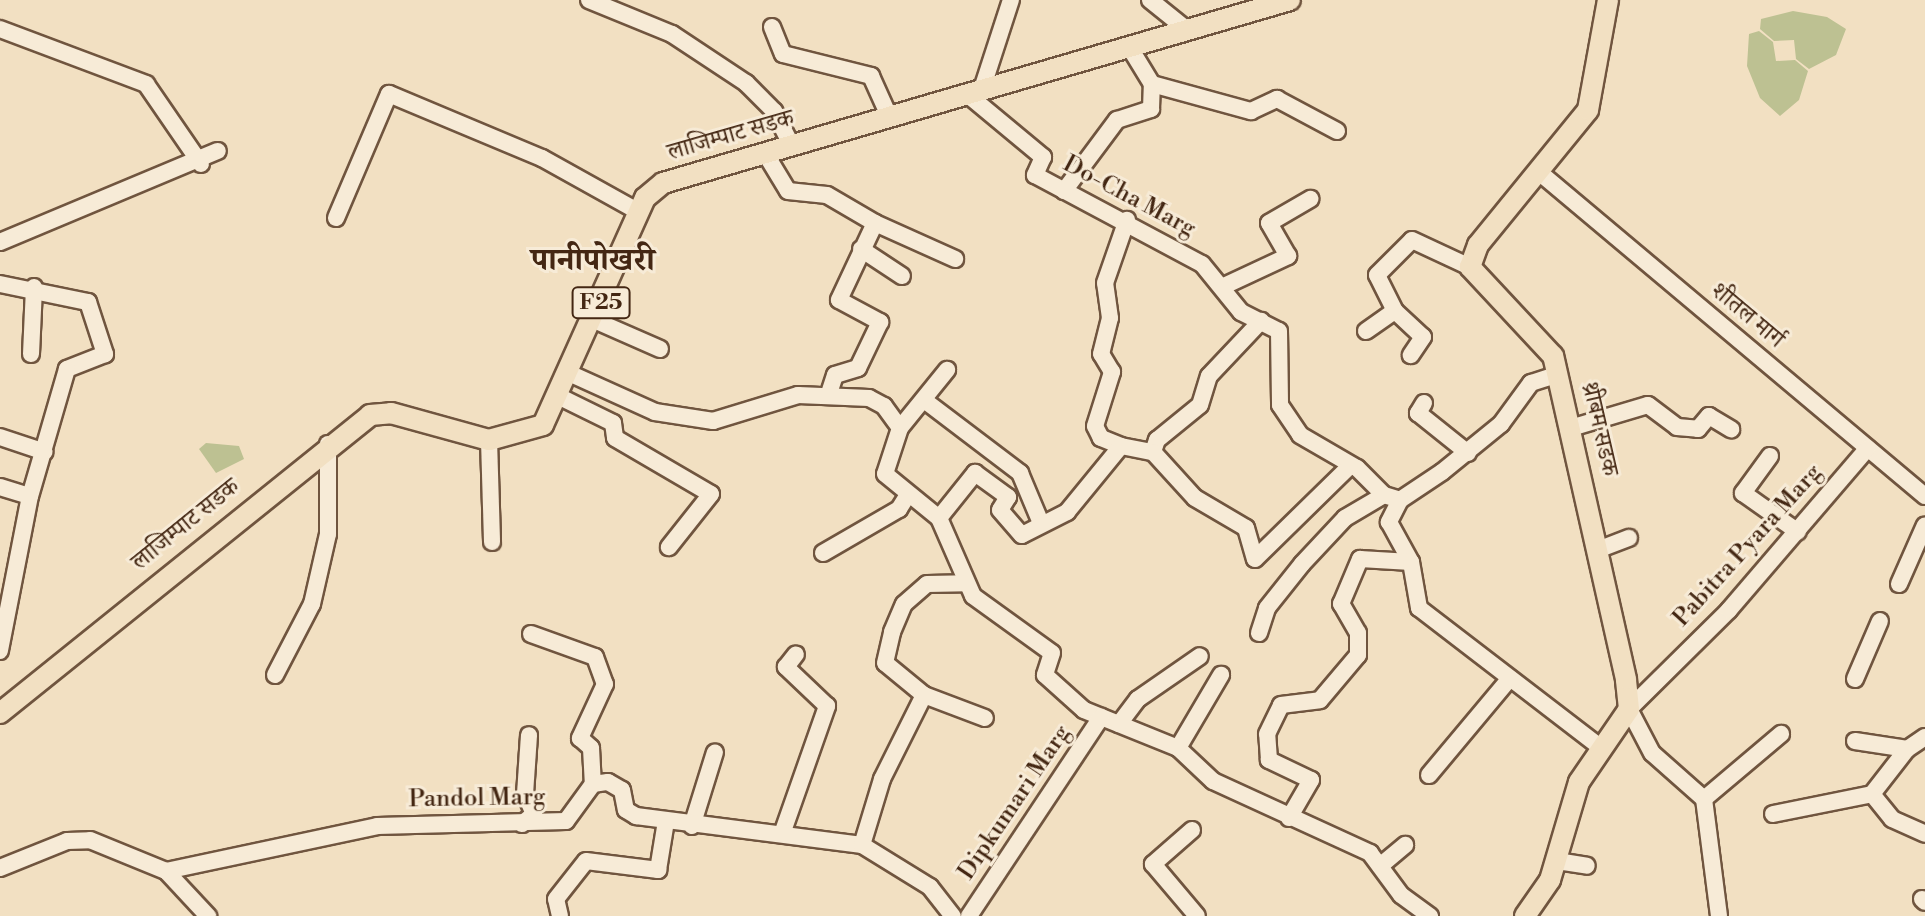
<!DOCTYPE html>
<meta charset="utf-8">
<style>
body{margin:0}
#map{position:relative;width:1925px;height:916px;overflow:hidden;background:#f2e0c2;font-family:"Libre Bodoni","Noto Serif Devanagari",serif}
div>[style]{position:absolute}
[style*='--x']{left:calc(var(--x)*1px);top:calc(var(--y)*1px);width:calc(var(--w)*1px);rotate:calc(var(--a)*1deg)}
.green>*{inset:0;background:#bdc192}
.roads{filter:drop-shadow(2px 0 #70553f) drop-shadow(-2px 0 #70553f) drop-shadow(0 2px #70553f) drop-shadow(0 -2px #70553f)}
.minor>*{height:16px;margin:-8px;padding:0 8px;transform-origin:8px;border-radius:8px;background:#f7ebd7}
.major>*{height:20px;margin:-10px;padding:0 10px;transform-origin:10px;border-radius:10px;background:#f2e0c2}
span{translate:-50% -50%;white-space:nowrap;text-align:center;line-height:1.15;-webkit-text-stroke:6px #f7ebd7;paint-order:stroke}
.shield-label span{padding:2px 6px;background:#f7ebd7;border:2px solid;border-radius:6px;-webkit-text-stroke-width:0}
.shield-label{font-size:22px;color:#442713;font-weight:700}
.street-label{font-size:24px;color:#442713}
.district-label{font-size:32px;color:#442713;font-weight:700}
</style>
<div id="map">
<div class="green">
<div style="clip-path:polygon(1793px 11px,1827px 17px,1846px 29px,1836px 55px,1809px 69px,1796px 59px,1794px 40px,1774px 41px,1760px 29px,1761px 19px)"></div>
<div style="clip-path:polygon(1759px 31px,1773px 42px,1776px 61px,1795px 60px,1808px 71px,1799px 100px,1780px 116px,1760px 98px,1747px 66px,1749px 34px)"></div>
<div style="clip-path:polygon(206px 443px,239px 446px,244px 459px,216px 473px,199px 449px)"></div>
</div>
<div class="roads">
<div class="minor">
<div style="--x:589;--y:0;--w:90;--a:22.3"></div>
<div style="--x:672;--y:34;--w:89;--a:33.5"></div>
<div style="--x:746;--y:83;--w:40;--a:45"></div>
<div style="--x:774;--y:111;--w:38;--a:63"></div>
<div style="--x:1150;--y:0;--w:45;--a:38.7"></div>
<div style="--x:772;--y:27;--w:29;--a:68"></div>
<div style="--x:783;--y:54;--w:91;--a:14"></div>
<div style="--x:871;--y:76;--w:46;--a:65.7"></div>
<div style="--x:0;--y:29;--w:156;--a:20.6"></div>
<div style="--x:146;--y:84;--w:97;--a:55.5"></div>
<div style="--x:1130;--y:48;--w:42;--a:58.6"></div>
<div style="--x:1152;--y:84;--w:103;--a:15.3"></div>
<div style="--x:1251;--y:111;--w:29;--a:-25"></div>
<div style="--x:1277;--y:99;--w:68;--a:28.1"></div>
<div style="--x:982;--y:89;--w:94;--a:-72"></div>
<div style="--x:967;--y:94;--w:99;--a:39.7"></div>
<div style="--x:1043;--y:157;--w:20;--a:114"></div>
<div style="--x:1035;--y:175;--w:189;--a:28.1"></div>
<div style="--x:1202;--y:264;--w:62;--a:50.9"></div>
<div style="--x:1241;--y:312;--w:42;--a:26.6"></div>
<div style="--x:1279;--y:331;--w:74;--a:89.2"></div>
<div style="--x:1280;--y:405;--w:36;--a:56"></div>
<div style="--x:1300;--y:435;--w:66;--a:30.1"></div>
<div style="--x:1357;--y:468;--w:38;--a:45"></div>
<div style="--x:1384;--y:495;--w:17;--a:17"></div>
<div style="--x:1400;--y:500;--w:50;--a:-33.7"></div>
<div style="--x:1442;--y:472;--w:76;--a:-39.1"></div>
<div style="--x:1501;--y:424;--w:51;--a:-53.8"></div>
<div style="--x:1531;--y:383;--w:29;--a:-18"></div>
<div style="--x:765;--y:153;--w:44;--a:58.8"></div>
<div style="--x:788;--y:191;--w:39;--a:6"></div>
<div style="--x:827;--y:195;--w:56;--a:30.3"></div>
<div style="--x:875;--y:223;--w:85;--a:115.1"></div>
<div style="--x:839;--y:300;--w:47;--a:28.2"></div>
<div style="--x:880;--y:322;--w:51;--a:115.6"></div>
<div style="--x:858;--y:368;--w:24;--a:163"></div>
<div style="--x:835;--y:375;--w:19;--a:108"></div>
<div style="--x:1539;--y:172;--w:504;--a:40.01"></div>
<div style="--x:1064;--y:191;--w:89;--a:-53.3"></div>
<div style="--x:1117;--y:120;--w:36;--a:-18"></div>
<div style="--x:1151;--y:109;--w:25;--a:-88"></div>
<div style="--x:336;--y:218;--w:135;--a:-66.9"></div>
<div style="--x:389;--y:94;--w:166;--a:22.7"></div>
<div style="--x:542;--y:158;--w:111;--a:29.1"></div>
<div style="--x:875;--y:223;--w:88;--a:24.2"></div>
<div style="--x:0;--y:242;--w:236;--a:-22.7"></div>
<div style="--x:861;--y:249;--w:49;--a:33.4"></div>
<div style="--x:0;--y:284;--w:90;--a:11.6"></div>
<div style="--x:88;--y:302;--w:55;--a:71.9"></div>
<div style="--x:105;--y:354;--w:41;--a:158.5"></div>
<div style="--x:67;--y:369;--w:132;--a:106.2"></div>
<div style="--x:30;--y:496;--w:158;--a:101"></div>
<div style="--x:1224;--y:286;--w:71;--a:-25.1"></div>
<div style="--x:1288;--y:256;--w:38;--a:-120"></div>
<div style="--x:1269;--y:223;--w:48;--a:-30.3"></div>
<div style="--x:1395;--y:311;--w:38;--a:43"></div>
<div style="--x:1423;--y:337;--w:22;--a:124"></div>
<div style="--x:594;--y:320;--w:72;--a:23.7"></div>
<div style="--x:1366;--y:331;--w:35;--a:-35"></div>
<div style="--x:1395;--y:311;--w:40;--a:-116.6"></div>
<div style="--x:1377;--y:275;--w:49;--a:-45"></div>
<div style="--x:1412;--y:240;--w:64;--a:25"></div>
<div style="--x:31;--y:354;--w:67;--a:-87.4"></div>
<div style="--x:571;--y:374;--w:92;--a:24.3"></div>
<div style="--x:655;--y:412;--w:59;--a:8.8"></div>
<div style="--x:713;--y:421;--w:89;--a:-17"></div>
<div style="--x:798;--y:395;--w:71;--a:2.4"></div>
<div style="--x:869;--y:398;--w:17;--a:28"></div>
<div style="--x:884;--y:406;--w:27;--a:54"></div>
<div style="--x:900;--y:428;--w:48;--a:108.1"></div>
<div style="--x:885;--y:474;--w:70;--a:39.2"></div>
<div style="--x:939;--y:518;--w:85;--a:66.4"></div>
<div style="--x:973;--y:596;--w:97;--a:35.8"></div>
<div style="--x:1052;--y:653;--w:23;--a:108"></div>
<div style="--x:1045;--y:675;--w:52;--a:41.9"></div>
<div style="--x:1084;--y:710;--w:101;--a:22"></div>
<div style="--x:1178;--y:748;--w:48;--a:43.3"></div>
<div style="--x:1213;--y:781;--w:173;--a:24.6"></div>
<div style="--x:1370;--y:853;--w:52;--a:53.6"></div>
<div style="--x:1401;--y:895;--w:36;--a:36"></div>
<div style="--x:560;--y:397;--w:59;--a:26.1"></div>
<div style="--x:613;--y:423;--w:15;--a:82"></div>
<div style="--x:615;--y:438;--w:111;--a:30.3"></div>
<div style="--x:711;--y:494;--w:68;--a:128.4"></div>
<div style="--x:924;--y:400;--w:121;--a:37.2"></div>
<div style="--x:1020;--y:473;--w:54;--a:67.2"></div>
<div style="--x:1424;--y:403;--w:12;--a:121"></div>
<div style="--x:1418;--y:413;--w:64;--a:38.7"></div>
<div style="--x:1574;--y:427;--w:77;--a:-16.6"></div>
<div style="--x:1648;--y:405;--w:36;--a:37"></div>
<div style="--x:1677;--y:427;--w:21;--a:5"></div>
<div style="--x:1698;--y:429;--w:17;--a:-50"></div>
<div style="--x:1709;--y:416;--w:26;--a:31"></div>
<div style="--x:900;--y:428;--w:75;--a:-51"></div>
<div style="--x:0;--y:437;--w:47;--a:18.4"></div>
<div style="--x:489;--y:440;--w:102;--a:88.3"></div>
<div style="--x:1121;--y:446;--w:22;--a:-158"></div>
<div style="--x:1101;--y:438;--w:13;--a:-117"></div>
<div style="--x:1095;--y:426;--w:57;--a:-72.5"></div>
<div style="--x:1112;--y:372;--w:21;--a:-121"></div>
<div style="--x:1101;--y:354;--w:37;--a:-76"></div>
<div style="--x:1110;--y:318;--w:35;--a:-98"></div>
<div style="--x:1105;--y:283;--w:67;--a:-70.8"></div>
<div style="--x:1153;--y:452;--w:13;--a:-72"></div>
<div style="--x:1157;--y:440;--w:55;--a:-39.1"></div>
<div style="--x:1200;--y:405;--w:30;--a:-73"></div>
<div style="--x:1209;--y:376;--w:76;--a:-46.6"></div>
<div style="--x:1770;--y:456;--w:46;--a:126.1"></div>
<div style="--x:1743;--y:493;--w:67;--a:35.3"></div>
<div style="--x:0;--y:487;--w:31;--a:17"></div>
<div style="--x:1400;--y:500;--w:25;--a:117"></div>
<div style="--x:1389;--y:522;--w:46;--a:61.2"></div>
<div style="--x:939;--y:518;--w:58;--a:-51.3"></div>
<div style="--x:975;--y:473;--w:41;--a:36"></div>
<div style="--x:1008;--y:497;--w:15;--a:122"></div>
<div style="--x:1000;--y:510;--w:33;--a:49"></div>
<div style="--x:1022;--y:535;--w:51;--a:-27.1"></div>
<div style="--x:1067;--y:512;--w:85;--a:-50.7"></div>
<div style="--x:1121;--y:446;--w:33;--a:11"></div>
<div style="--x:1153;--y:452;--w:62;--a:47.6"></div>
<div style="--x:1195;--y:498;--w:59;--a:30.5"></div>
<div style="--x:1246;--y:528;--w:32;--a:74"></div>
<div style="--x:1255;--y:559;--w:132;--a:-44.4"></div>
<div style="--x:1600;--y:549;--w:31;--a:-21"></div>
<div style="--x:823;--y:553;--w:88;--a:-30.1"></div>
<div style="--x:899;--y:509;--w:15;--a:-58"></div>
<div style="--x:1899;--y:584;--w:64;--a:-66.2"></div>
<div style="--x:1259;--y:633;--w:26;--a:-72"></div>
<div style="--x:1267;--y:608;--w:56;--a:-51.5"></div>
<div style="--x:1302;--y:564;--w:63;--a:-46.9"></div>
<div style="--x:1345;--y:518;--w:45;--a:-30.5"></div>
<div style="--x:531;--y:634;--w:68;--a:19.8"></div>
<div style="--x:595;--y:657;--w:29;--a:70"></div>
<div style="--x:605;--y:684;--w:60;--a:114.8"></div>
<div style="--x:580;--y:738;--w:15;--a:42"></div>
<div style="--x:591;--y:748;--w:36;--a:87"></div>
<div style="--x:275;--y:675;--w:80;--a:-62.5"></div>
<div style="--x:312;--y:604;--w:72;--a:-77.1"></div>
<div style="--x:328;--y:534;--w:90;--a:-90"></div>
<div style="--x:1855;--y:679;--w:63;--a:-66.7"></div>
<div style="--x:924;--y:695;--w:50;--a:-140.6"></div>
<div style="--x:885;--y:663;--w:32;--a:-77"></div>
<div style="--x:892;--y:632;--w:30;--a:-67"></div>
<div style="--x:904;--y:604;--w:30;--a:-41"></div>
<div style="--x:927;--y:584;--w:39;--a:-1"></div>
<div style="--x:1119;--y:724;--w:31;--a:-53"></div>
<div style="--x:1138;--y:699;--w:75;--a:-34.7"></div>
<div style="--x:1925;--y:737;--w:22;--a:146"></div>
<div style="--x:1907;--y:749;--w:57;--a:127.9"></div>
<div style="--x:1872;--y:794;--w:32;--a:51"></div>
<div style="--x:1892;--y:819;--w:36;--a:24"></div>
<div style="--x:1855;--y:741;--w:53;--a:8.7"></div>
<div style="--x:1178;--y:748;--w:85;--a:-59.5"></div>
<div style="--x:1429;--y:775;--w:126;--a:-50.1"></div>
<div style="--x:1704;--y:799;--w:101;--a:-40.2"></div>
<div style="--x:1773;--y:814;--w:101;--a:-11.4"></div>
<div style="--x:1289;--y:818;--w:44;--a:-59.9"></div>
<div style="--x:1311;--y:780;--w:47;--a:-154.5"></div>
<div style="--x:1269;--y:760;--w:26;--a:-94"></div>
<div style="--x:1267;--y:734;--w:32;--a:-64"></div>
<div style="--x:1281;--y:705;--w:39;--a:-7"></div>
<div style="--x:1320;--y:700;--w:59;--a:-49.8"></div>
<div style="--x:1358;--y:655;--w:22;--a:-90"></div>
<div style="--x:1358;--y:633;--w:34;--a:-120"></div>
<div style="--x:1341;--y:604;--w:49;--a:-67.1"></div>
<div style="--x:1360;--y:559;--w:51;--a:3.4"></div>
<div style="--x:1411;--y:562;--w:47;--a:80.1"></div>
<div style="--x:1419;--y:608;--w:228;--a:37.5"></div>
<div style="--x:522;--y:824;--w:16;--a:-40"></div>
<div style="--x:534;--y:814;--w:22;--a:-114"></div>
<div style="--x:525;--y:794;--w:59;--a:-86.1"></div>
<div style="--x:692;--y:826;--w:77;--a:-72.7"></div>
<div style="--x:1192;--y:830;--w:52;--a:138.9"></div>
<div style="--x:1153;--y:864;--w:68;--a:49.8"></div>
<div style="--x:782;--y:834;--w:136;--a:-70.6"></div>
<div style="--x:827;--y:706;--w:57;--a:-136.4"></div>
<div style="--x:786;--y:667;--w:16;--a:-52"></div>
<div style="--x:862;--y:845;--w:69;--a:-73.1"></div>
<div style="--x:882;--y:779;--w:94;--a:-63.4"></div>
<div style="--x:924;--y:695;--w:65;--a:20.7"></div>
<div style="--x:1557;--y:861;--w:30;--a:9"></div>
<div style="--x:1380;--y:866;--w:33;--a:-40"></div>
<div style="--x:0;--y:868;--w:72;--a:-21.9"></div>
<div style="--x:67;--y:841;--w:23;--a:-2"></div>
<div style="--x:90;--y:840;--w:82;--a:22.2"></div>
<div style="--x:166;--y:871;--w:216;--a:-12"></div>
<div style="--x:377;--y:826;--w:189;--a:-1.5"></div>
<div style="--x:566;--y:821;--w:46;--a:-53.9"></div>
<div style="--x:593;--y:784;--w:15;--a:-8"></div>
<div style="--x:608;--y:782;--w:16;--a:30"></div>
<div style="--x:622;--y:790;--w:20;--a:79"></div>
<div style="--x:626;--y:810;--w:12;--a:31"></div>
<div style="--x:636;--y:816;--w:228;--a:7.3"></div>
<div style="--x:862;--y:845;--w:80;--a:31.7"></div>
<div style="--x:930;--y:887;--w:37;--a:52"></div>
<div style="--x:166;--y:871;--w:62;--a:47"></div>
<div style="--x:1922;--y:899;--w:4;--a:45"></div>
<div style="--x:560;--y:916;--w:17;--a:-103"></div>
<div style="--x:556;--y:899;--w:48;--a:-51.7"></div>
<div style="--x:586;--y:861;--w:73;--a:7.1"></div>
<div style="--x:658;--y:870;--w:50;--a:-80.7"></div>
<div style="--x:969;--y:916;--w:239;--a:-56.4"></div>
<div style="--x:1719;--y:916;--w:118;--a:-97.3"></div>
<div style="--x:1704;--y:799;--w:69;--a:-138.5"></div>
<div style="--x:1652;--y:753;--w:50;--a:-117.6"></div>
<div style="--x:1629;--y:709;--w:141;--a:-44.7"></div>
<div style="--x:1729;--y:610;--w:213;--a:-49.4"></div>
</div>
<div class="major">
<div style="--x:0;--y:713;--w:475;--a:-38.8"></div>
<div style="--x:370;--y:415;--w:21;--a:-5"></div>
<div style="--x:391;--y:413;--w:102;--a:15.4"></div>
<div style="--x:489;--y:440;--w:56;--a:-15.5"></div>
<div style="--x:543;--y:425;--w:249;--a:-65.8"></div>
<div style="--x:645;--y:198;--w:23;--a:-40"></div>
<div style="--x:663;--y:183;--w:653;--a:-16.27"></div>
<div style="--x:1525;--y:916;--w:44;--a:-55.2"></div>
<div style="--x:1550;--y:880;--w:102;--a:-73.5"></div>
<div style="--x:1579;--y:782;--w:88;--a:-55.6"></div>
<div style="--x:1629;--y:709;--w:30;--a:-96"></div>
<div style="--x:1626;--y:679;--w:331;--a:-102.7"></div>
<div style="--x:1553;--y:356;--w:122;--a:-133"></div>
<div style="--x:1470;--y:267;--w:23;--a:-70"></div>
<div style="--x:1478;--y:245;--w:174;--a:-50.8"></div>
<div style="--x:1588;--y:110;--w:112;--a:-79.7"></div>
</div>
</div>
<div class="shield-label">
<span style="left:601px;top:303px">F25</span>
</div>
<div class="street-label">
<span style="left:731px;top:136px;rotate:-16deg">लाजिम्पाट सडक</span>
<span style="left:1129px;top:197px;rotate:28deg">Do-Cha Marg</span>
<span style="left:1747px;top:316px;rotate:40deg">शीतल मार्ग</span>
<span style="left:1599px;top:429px;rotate:77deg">थ्रीबम सडक</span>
<span style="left:186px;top:525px;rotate:-39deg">लाजिम्पाट सडक</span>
<span style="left:1748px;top:546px;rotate:-48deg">Pabitra Pyara Marg</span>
<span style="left:477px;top:799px;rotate:-1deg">Pandol Marg</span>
<span style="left:1015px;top:803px;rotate:-56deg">Dipkumari Marg</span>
</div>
<div class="district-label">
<span style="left:593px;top:260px">पानीपोखरी</span>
</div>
</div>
